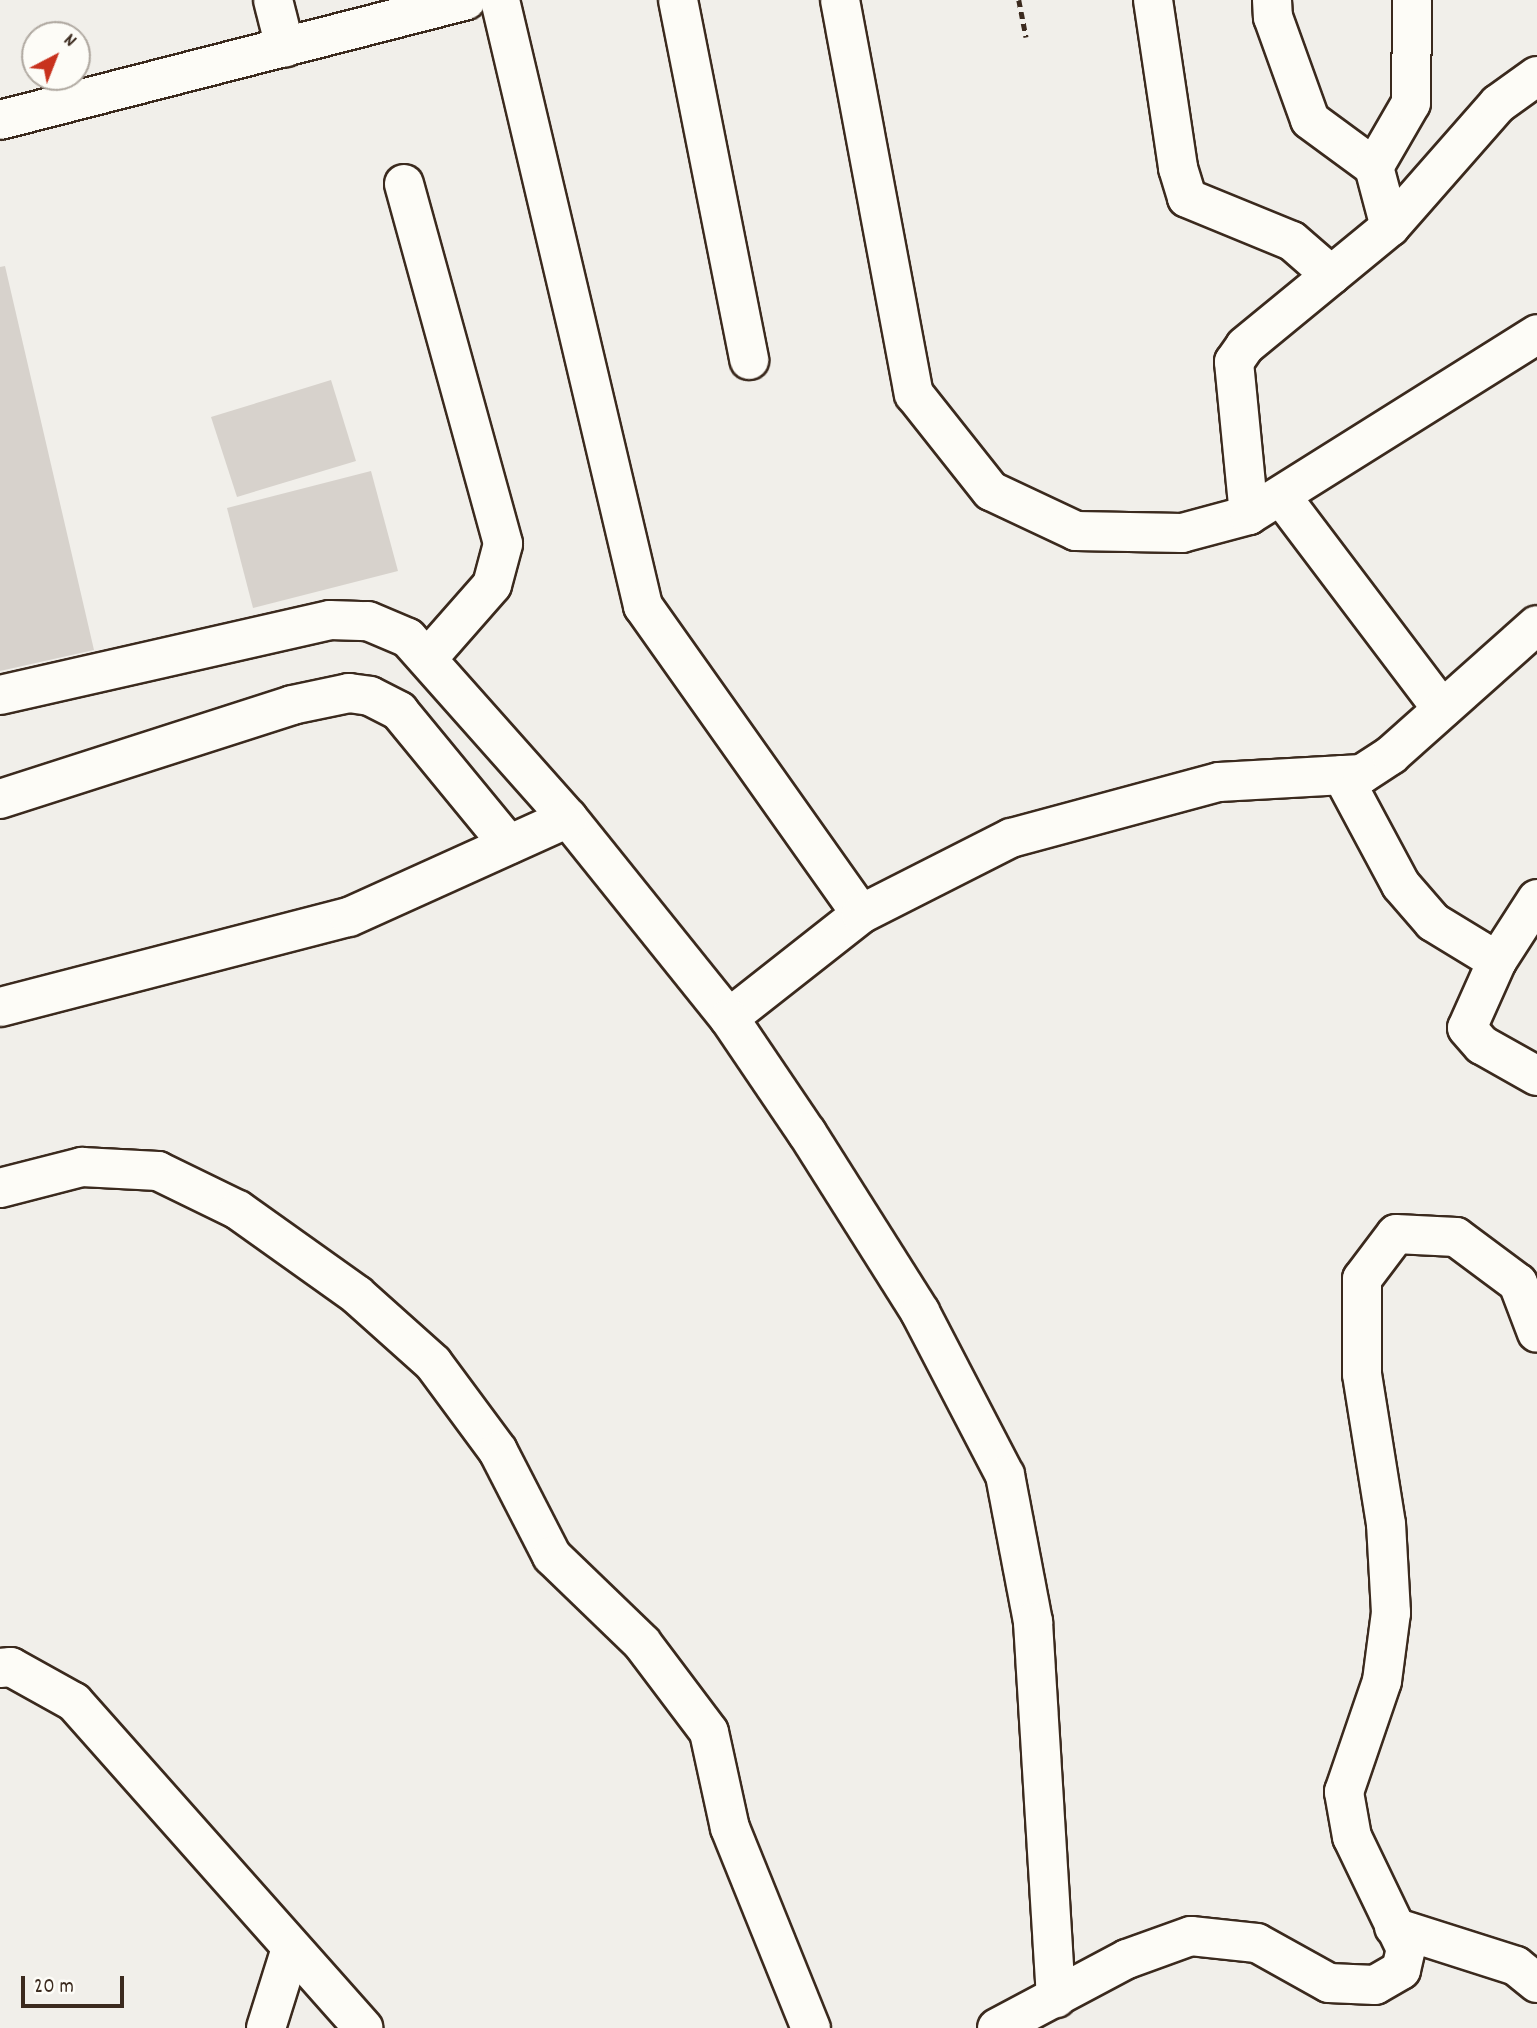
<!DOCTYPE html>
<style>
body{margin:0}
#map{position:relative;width:1537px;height:2028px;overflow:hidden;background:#f1efea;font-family:Dekko,sans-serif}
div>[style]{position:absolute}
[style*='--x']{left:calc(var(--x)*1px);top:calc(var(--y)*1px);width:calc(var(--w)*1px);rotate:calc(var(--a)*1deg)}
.green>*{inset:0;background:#d7d2cc}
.path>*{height:4.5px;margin-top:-2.25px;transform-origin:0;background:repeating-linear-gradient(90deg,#3b2a1e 0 7px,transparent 0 12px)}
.roads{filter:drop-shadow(2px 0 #3b2a1e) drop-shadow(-2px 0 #3b2a1e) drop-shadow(0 2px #3b2a1e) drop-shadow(0 -2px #3b2a1e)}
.minor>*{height:38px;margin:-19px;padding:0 19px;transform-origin:19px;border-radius:19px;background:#fdfcf7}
span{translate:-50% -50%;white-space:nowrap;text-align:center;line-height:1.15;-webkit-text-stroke:5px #fdfcf7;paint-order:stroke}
.north{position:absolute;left:21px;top:21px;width:70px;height:70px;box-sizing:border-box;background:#fdfcf7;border:2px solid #afa8a0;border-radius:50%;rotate:42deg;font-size:19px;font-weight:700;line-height:28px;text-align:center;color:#3b2a1e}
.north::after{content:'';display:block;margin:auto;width:24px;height:32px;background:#c8321e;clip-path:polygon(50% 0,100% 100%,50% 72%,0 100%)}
.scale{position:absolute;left:21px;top:1976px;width:103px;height:32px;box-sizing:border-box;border:4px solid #3b2a1e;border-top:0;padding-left:9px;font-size:21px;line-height:24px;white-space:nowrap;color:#3b2a1e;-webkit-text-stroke:5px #fdfcf7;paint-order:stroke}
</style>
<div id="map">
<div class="green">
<div style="clip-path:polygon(5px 266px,94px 650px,0 671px,0 267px)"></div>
<div style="clip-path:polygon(331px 380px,356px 461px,237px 497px,211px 417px)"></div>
<div style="clip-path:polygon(371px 471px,398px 571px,253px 608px,227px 508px)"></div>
</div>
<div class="path">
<div style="--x:1019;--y:0;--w:38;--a:79"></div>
</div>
<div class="roads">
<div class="minor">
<div style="--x:273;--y:0;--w:49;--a:75.7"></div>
<div style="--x:500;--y:0;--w:623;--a:76.72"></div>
<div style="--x:643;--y:606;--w:377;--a:54.7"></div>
<div style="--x:861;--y:914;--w:168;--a:141.8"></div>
<div style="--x:678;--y:0;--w:367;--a:78.8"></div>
<div style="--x:840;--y:0;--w:401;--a:79.4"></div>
<div style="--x:914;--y:394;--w:124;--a:51.6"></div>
<div style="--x:991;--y:491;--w:94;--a:25.2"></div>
<div style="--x:1076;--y:531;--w:106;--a:1.1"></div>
<div style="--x:1182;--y:533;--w:69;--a:-15"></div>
<div style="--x:1249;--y:515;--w:340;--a:-32.1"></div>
<div style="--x:1153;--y:0;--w:170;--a:81.5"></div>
<div style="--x:1178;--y:168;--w:31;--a:73"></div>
<div style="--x:1187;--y:198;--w:113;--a:22.3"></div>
<div style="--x:1292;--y:241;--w:52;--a:41.1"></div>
<div style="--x:1272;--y:0;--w:17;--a:87"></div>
<div style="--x:1273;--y:17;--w:109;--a:70.2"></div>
<div style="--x:1310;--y:120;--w:79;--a:36.3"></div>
<div style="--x:0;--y:120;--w:481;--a:-14.4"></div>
<div style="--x:404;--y:184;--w:373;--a:74.6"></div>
<div style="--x:503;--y:544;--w:42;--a:105"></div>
<div style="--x:492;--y:585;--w:98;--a:131.3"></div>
<div style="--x:1390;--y:227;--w:164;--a:-48.7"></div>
<div style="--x:1498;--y:104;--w:48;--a:-35.7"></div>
<div style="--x:1281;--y:496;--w:267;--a:52.9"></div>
<div style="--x:1249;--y:515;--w:154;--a:-95.6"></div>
<div style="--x:1234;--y:362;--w:19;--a:-55"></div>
<div style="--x:1245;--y:346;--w:188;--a:-39.4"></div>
<div style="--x:1390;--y:227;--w:62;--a:-104.9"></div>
<div style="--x:1374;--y:167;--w:74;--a:-60"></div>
<div style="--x:1411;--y:103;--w:103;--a:-89.4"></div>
<div style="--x:0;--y:695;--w:338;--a:-12.8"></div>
<div style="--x:330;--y:620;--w:38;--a:2"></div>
<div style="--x:368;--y:621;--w:43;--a:23"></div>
<div style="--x:408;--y:638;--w:241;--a:48.4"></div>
<div style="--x:568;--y:818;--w:257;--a:51.2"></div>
<div style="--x:729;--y:1018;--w:139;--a:55.9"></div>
<div style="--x:807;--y:1133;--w:212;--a:57.7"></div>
<div style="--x:920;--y:1312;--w:184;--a:62.5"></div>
<div style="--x:1005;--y:1475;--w:150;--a:79.2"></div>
<div style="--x:1033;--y:1622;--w:377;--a:86.5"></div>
<div style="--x:1342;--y:775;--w:125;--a:61.8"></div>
<div style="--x:1401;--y:885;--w:49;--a:49.1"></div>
<div style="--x:1433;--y:922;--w:75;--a:31.4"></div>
<div style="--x:0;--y:799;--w:307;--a:-17.8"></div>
<div style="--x:292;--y:705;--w:58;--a:-11.9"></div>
<div style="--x:349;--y:693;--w:21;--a:8"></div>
<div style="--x:370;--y:696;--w:33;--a:27"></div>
<div style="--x:399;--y:711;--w:173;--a:50.6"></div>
<div style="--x:1537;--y:899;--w:74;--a:122.8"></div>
<div style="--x:1497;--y:961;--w:73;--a:114.1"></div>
<div style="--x:1467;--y:1028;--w:23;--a:49"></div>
<div style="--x:1482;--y:1045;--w:63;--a:29.4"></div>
<div style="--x:861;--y:914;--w:168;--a:-26.9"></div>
<div style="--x:1011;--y:838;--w:215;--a:-15.1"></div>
<div style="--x:1219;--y:782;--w:143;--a:-3.2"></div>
<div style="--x:1362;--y:774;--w:35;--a:-33"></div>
<div style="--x:1391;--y:755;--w:195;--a:-41.7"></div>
<div style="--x:0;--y:1007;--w:360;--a:-14.5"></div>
<div style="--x:349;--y:917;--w:240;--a:-24.3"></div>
<div style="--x:0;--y:1188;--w:85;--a:-14.4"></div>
<div style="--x:82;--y:1167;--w:76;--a:3"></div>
<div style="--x:158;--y:1171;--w:89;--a:26"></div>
<div style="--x:238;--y:1210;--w:146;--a:35.5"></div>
<div style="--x:357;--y:1295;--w:102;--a:41.8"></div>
<div style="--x:433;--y:1363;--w:109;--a:53.5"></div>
<div style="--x:498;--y:1451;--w:118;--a:62.8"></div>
<div style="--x:552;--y:1556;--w:125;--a:44"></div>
<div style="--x:642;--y:1643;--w:111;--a:53"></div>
<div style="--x:709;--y:1732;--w:98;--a:77.7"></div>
<div style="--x:730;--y:1828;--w:216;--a:68"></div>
<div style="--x:0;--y:1668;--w:11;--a:-5"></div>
<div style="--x:11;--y:1667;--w:72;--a:29.1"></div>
<div style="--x:74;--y:1702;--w:436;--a:48.4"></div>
<div style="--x:1394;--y:1927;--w:128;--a:17.7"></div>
<div style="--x:1516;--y:1966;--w:27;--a:39"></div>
<div style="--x:266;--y:2028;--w:84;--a:-72.6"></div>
<div style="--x:997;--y:2028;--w:147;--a:-28"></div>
<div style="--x:1127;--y:1959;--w:68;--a:-19.8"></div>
<div style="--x:1191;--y:1936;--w:66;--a:6.1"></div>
<div style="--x:1257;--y:1943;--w:82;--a:29.1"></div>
<div style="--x:1329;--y:1983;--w:46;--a:2.5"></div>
<div style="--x:1375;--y:1985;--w:30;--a:-30"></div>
<div style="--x:1401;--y:1970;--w:22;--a:-77"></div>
<div style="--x:1406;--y:1949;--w:124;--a:-115.7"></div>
<div style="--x:1352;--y:1837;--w:46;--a:-100.1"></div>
<div style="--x:1344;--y:1792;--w:117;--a:-71.1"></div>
<div style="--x:1382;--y:1681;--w:69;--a:-82.5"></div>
<div style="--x:1391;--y:1613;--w:89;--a:-93.2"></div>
<div style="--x:1386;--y:1524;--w:152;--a:-99.1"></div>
<div style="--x:1362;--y:1374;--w:95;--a:-90"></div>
<div style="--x:1362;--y:1279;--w:56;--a:-52.9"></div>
<div style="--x:1396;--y:1234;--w:60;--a:2.9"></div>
<div style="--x:1456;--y:1237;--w:77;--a:36.6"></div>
<div style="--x:1518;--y:1283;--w:53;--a:69.2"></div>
</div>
</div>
<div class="north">N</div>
<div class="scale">20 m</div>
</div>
